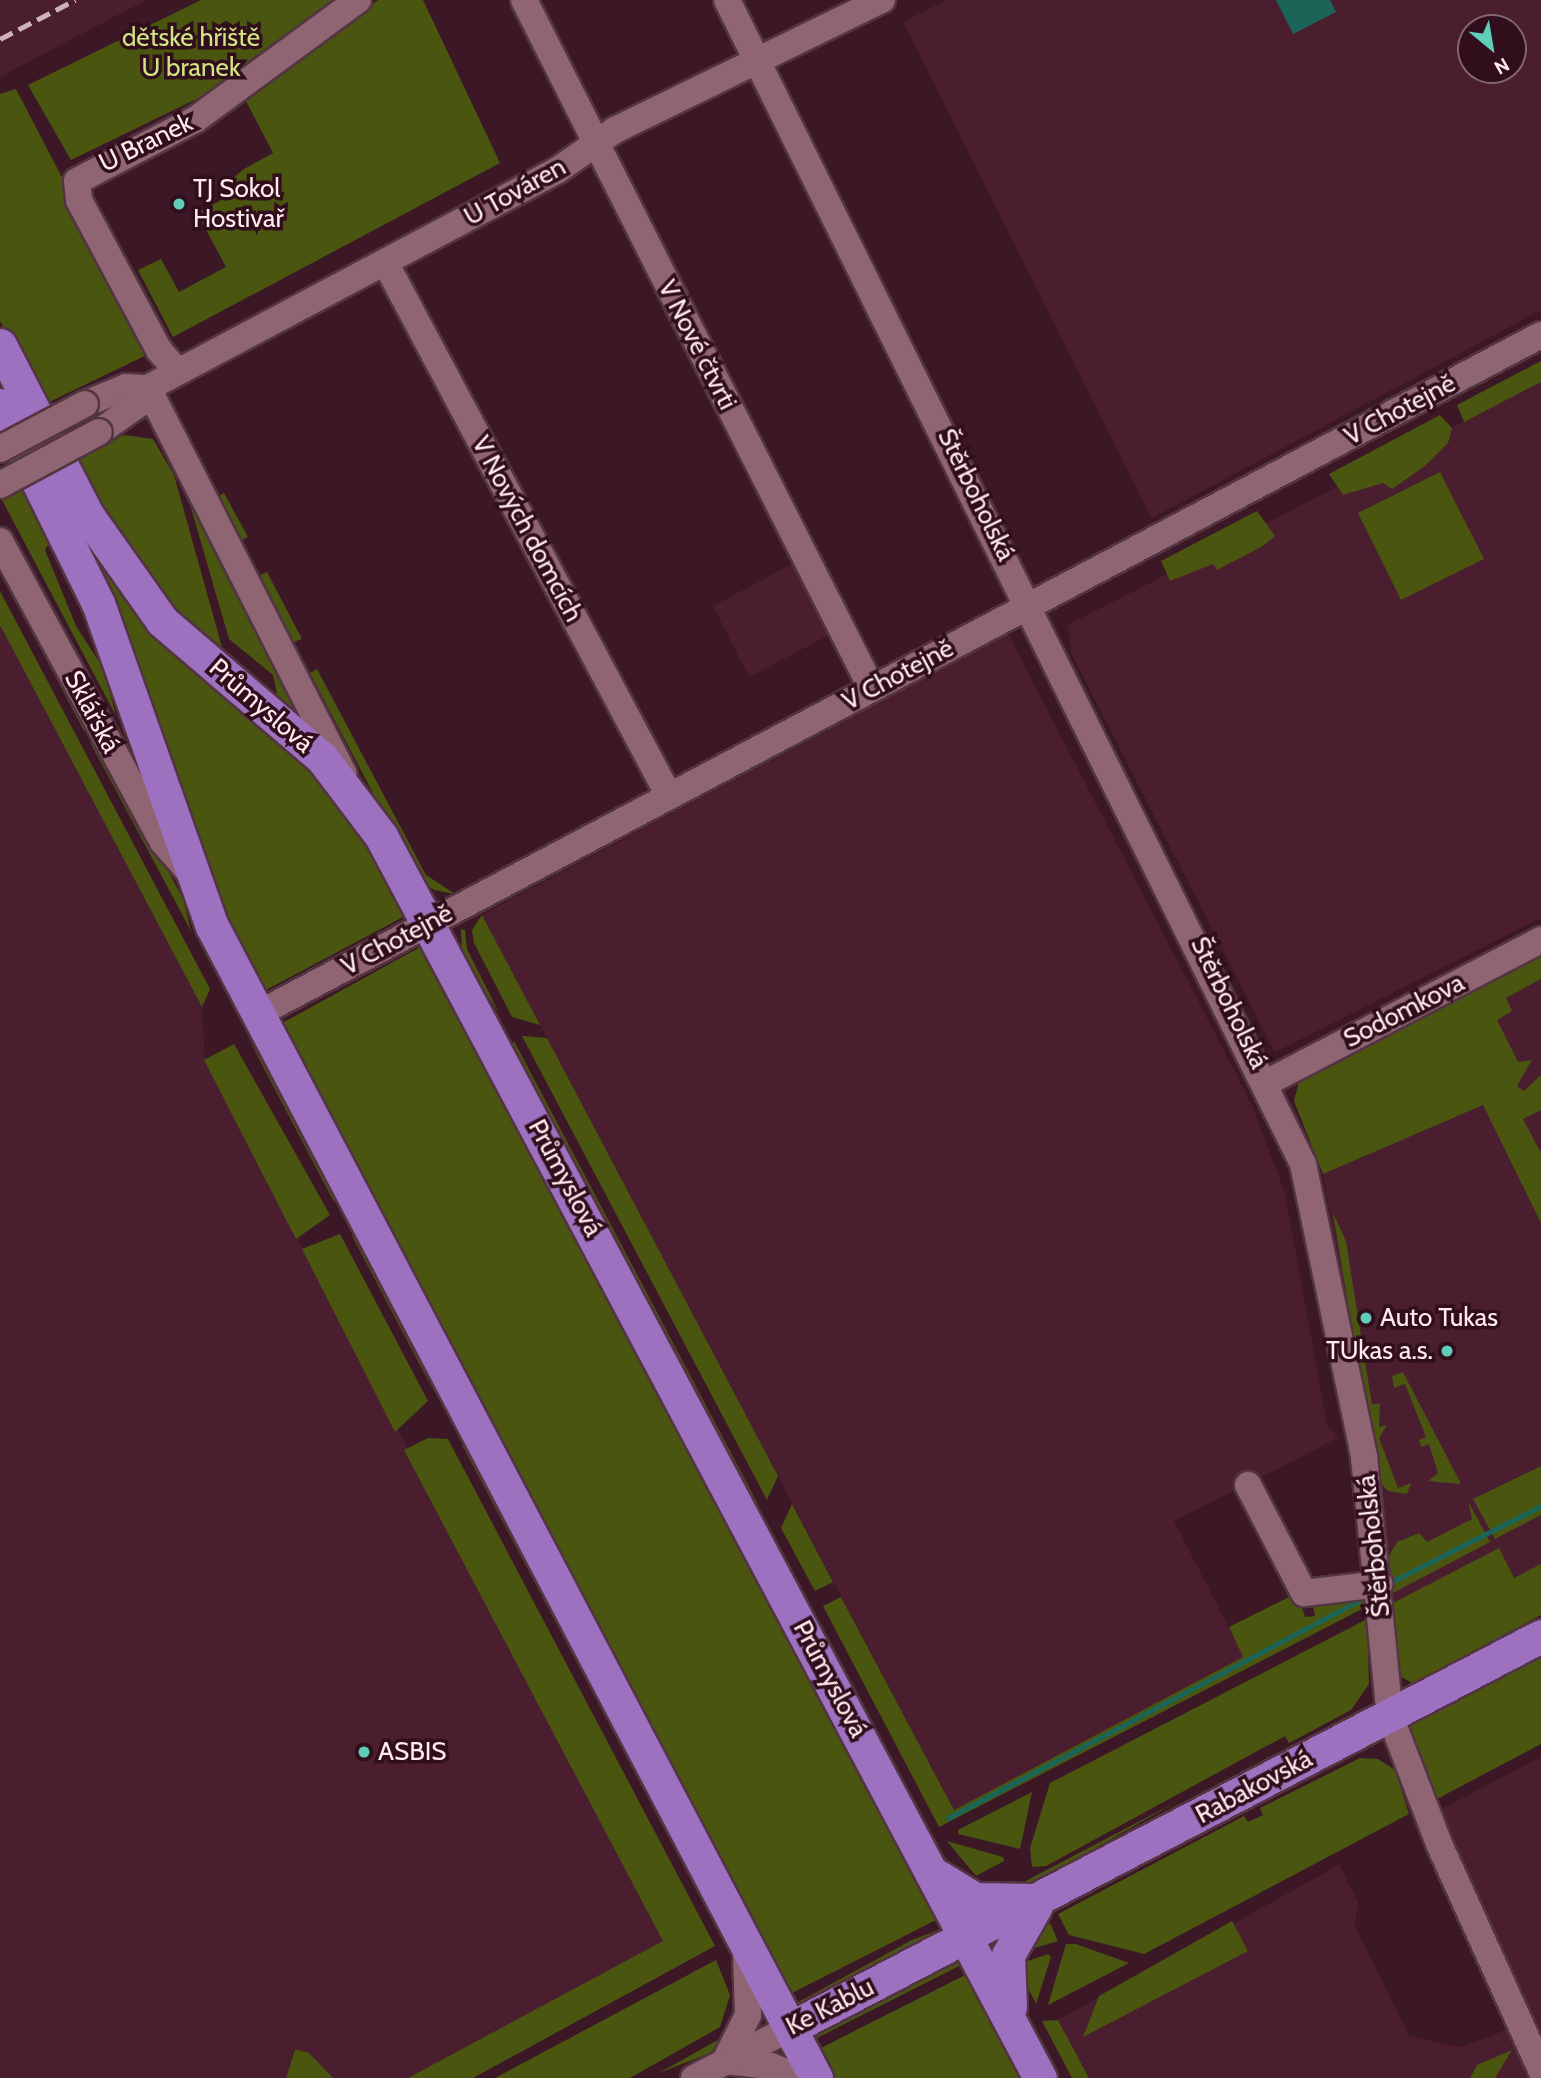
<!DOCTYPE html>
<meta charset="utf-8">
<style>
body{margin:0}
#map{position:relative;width:1541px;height:2078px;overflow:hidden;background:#3c1826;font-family:Cabin,sans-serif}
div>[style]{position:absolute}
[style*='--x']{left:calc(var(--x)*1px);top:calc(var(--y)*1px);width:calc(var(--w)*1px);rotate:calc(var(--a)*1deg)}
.built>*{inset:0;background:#4a1e2f}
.green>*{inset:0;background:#4a5510}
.water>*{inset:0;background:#1b6558}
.stream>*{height:5px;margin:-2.5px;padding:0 2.5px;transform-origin:2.5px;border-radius:2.5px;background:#1b6558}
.roads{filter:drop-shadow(2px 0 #523540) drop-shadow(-2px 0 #523540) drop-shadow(0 2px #523540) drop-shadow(0 -2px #523540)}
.minor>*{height:26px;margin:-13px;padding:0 13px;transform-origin:13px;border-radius:13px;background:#906573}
.major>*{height:33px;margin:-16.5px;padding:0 16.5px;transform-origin:16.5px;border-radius:16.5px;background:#9d70c0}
.rail>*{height:5px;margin-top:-2.5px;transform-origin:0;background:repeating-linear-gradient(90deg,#ccb3bb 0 14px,transparent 0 21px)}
.bridges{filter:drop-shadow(2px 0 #523540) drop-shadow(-2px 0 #523540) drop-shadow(0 2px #523540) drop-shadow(0 -2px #523540)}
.minor-bridge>*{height:26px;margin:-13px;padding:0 13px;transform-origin:13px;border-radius:13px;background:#906573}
.dots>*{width:19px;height:19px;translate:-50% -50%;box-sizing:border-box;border:4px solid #310e1c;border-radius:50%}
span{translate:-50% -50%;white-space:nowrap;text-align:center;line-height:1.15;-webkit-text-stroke:7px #310e1c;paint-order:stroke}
.park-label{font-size:26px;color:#d1e484}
.street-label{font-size:26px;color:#ffeaf0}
.poi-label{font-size:26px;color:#ffeaf0}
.left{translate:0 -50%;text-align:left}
.right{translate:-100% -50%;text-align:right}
.north{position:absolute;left:1457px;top:14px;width:70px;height:70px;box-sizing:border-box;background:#310e1c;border:2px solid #836671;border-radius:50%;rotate:150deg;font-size:19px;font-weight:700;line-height:28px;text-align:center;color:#ffeaf0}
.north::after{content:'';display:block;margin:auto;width:24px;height:32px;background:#5eceb8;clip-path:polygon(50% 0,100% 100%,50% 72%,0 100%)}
</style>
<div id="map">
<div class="built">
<div style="clip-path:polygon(0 0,146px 0,0 77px)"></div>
<div style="clip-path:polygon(evenodd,947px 0,1541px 0,1541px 310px,1152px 518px,903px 22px,947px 0,1471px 28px,1513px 28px,1513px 70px,1471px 70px,1471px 28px)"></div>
<div style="clip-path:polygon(1541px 382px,1541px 918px,1275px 1052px,1071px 653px,1068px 625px)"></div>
<div style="clip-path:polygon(792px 564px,829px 635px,749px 677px,713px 606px)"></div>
<div style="clip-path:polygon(0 624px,202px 1007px,205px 1060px,664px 1941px,408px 2078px,333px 2078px,309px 2054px,294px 2049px,286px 2078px,0 2078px)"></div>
<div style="clip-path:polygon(1008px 634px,1251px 1103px,1285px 1193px,1327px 1424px,1338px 1438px,1174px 1521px,1244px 1657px,954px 1810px,482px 915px)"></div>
<div style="clip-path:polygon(1541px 968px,1541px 1564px,1514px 1578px,1498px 1549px,1391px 1604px,1382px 1504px,1323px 1174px,1483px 1104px,1445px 1014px)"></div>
<div style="clip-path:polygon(1541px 1757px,1541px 2078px,1089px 2078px,1058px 2020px,1339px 1865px,1358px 1902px,1355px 1926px,1409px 2036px,1460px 2047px,1520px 2025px,1428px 1816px)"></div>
</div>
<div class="green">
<div style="clip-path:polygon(201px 0,337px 0,219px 88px,71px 160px,28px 85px)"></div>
<div style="clip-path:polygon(378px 0,423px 0,500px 163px,173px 337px,138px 270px,161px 259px,179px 292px,226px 267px,197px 213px,227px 197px,223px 186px,244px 169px,273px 153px,246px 101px)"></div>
<div style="clip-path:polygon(16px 89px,153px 352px,45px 404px,0 321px,0 94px)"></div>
<div style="clip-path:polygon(1541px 361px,1541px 382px,1464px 422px,1457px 405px)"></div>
<div style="clip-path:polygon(1440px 415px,1452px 428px,1448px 443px,1425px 466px,1392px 489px,1383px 483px,1343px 495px,1329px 474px)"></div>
<div style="clip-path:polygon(124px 435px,153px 439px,174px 475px,222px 647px,185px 626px,161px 602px,73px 460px)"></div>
<div style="clip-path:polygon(53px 470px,85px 532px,349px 806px,407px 915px,266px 990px,253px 987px)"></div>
<div style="clip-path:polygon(1440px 472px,1484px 559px,1401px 600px,1358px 513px)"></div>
<div style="clip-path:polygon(182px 477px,316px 736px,277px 694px,273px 675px,229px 639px)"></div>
<div style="clip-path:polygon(27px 484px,49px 543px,45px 550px,76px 626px,103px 668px,116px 716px,1px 498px)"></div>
<div style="clip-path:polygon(224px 493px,248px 537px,240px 541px,217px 497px)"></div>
<div style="clip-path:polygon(1257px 511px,1275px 536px,1263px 546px,1217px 570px,1213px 564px,1170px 581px,1161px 561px)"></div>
<div style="clip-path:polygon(0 553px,92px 727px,84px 731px,0 571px)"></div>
<div style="clip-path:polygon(267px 572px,302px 639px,294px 642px,259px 576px)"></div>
<div style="clip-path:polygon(0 591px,210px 989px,202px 1007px,0 625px)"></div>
<div style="clip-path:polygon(317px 669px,426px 875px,455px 894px,434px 890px,417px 877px,310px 673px)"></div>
<div style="clip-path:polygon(98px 738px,183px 899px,191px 931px,90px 742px)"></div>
<div style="clip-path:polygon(482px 915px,540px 1025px,512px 1017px,474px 943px,472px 930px)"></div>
<div style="clip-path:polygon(461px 929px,465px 930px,467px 949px,499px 1013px,462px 957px)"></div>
<div style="clip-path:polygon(422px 946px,942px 1917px,786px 1996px,277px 1026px)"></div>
<div style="clip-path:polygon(1541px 954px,1541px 979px,1506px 998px,1512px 1011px,1497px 1020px,1518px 1062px,1532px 1060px,1517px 1086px,1524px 1091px,1541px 1075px,1541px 1110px,1523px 1119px,1541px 1153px,1541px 1223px,1483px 1105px,1323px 1174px,1294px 1101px,1299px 1081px)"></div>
<div style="clip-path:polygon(522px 1036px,547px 1038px,778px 1476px,767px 1500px)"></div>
<div style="clip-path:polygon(248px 1038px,336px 1188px,334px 1202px)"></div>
<div style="clip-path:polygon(514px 1041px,758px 1504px,751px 1503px,511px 1051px)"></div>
<div style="clip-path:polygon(234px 1044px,330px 1215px,296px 1239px,204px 1060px)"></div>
<div style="clip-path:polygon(1333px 1213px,1346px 1241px,1372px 1405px,1380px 1403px,1379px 1427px,1387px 1425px,1379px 1438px,1398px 1488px,1411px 1483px,1407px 1494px,1388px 1491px,1377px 1479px)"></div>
<div style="clip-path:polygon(340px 1234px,428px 1401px,395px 1432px,302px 1249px)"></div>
<div style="clip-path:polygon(352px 1236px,364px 1241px,432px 1388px)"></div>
<div style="clip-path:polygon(1403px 1372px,1460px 1482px,1460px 1484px,1428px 1481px,1438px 1473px,1429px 1444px,1421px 1447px,1419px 1440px,1426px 1437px,1405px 1384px,1394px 1388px,1392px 1376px)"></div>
<div style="clip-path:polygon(428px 1438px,448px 1439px,715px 1946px,473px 2078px,408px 2078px,663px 1941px,404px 1450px)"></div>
<div style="clip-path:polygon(462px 1445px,472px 1452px,631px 1749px,659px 1817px)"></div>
<div style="clip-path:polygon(1541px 1466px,1541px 1515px,1495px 1539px,1473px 1499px)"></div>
<div style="clip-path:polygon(1468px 1501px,1490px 1542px,1391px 1594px,1388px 1558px,1397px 1542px,1419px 1533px,1427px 1542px,1472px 1519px)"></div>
<div style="clip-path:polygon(792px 1504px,833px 1582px,815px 1591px,781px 1528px)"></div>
<div style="clip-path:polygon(1499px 1548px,1514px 1578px,1541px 1564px,1541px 1615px,1412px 1683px,1398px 1675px,1391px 1604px)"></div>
<div style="clip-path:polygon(1297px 1593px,1305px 1617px,1315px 1616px,1313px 1605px,1365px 1595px,1366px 1607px,939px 1827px,823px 1606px,841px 1597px,954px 1810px,1243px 1657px,1229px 1627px)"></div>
<div style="clip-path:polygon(1367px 1619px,1369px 1684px,1351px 1710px,1289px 1743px,1285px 1736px,1046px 1866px,1032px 1867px,1030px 1848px,1050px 1783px)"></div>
<div style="clip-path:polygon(1541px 1653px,1541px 1744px,1433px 1801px,1405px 1725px)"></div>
<div style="clip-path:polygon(1360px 1758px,1378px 1759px,1395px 1770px,1409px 1814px,1144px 1954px,1069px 1935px,1058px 1914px,1244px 1816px,1248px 1822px,1263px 1815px,1260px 1808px)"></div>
<div style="clip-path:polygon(1032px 1792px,1020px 1849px,958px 1834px,958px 1830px)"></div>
<div style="clip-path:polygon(1180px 1800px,1028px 1886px,1018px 1885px)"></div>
<div style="clip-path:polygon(947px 1841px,1003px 1857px,1004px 1861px,976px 1876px)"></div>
<div style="clip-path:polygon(1232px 1921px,1248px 1951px,1083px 2037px,1099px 1996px)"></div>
<div style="clip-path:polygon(1050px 1923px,1058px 1941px,1028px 1950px,1041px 1930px)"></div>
<div style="clip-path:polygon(946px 1927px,800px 2006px,791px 2006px,912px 1940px)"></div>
<div style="clip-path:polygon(1066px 1944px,1076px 1944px,1129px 1963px,1048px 2005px)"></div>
<div style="clip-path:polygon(1048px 1954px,1051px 1957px,1036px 2004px,1024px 1980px,1025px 1962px)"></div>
<div style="clip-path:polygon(716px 1960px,730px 1995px,720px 2027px,630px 2078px,495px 2078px)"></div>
<div style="clip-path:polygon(958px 1960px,965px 1963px,811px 2041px,812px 2038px)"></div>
<div style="clip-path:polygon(971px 1972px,1027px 2078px,829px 2078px,815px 2051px)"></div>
<div style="clip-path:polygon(1058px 2020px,1089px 2078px,1072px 2078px,1042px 2021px)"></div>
<div style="clip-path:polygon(723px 2037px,715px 2051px,659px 2073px)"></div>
<div style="clip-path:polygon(295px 2049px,309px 2053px,333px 2078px,286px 2078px)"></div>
<div style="clip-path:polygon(1512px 2050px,1495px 2078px,1470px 2078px,1477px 2065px)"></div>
</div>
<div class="water">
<div style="clip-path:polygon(1276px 0,1330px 0,1336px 12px,1293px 34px)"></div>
</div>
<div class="stream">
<div style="--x:1389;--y:1583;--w:170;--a:-26.9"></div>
<div style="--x:948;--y:1818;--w:472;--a:-27.9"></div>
</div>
<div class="roads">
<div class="minor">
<div style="--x:524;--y:0;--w:772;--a:63.2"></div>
<div style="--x:727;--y:0;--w:1299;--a:63.67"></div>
<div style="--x:1303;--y:1164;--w:299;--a:78.2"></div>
<div style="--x:1364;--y:1457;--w:260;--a:84.3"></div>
<div style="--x:1390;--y:1716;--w:139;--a:69"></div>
<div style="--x:1440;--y:1846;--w:246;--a:65.7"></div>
<div style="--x:385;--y:262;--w:605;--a:61.99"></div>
<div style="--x:178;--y:372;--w:29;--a:-131"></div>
<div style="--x:159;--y:350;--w:170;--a:-118.1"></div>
<div style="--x:79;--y:200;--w:19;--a:-96"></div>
<div style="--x:77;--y:181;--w:134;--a:-27.5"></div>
<div style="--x:196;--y:119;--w:201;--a:-36.3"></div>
<div style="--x:148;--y:388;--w:432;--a:63.1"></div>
<div style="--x:85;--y:404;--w:44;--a:-22.5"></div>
<div style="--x:126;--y:387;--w:22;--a:3"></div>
<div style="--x:148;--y:388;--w:464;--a:-28"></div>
<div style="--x:558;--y:170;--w:70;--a:-35.1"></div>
<div style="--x:615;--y:130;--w:297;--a:-26"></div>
<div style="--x:99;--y:432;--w:49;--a:-35"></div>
<div style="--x:139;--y:404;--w:18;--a:-61"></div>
<div style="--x:0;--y:541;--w:342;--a:61.6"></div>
<div style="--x:163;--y:842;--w:41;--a:48.9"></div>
<div style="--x:256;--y:1015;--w:1454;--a:-27.89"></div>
<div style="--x:1268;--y:1082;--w:308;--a:-27.5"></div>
<div style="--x:1248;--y:1485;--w:122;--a:62.6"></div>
<div style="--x:1304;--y:1593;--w:76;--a:-6.8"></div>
<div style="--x:725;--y:2061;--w:51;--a:-63.4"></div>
<div style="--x:748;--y:2015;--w:60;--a:-91.9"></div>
<div style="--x:725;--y:2061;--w:46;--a:6.2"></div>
<div style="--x:771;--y:2066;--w:32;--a:22"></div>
<div style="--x:694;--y:2078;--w:108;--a:-27.5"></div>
</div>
<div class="major">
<div style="--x:0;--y:345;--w:192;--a:62.8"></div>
<div style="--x:88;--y:516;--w:128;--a:54.8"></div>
<div style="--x:162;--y:621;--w:211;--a:40.6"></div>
<div style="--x:322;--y:758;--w:98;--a:52.9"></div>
<div style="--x:381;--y:836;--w:1406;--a:62.05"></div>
<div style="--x:0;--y:405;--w:221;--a:63.7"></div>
<div style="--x:98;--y:603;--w:343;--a:70.6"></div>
<div style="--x:212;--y:926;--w:1301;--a:62.33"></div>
<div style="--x:934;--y:1874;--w:48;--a:31.4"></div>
<div style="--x:975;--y:1899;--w:59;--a:1"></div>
<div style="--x:1010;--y:2007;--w:52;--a:-92.2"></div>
<div style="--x:1008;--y:1955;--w:56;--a:-60.3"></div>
<div style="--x:790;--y:2028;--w:847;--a:-27.56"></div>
</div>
</div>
<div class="rail">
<div style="--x:0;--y:39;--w:85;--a:-27.5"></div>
</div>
<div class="bridges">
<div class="minor-bridge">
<div style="--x:0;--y:449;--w:96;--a:-27.9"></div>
<div style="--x:0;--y:485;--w:112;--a:-28.2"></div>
</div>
</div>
<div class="dots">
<div style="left:179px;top:204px;background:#5eceb8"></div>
<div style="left:1366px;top:1318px;background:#5eceb8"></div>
<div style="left:1447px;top:1351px;background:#5eceb8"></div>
<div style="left:364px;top:1752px;background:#5eceb8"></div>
</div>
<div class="park-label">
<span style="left:191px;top:53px">dětské hřiště<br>U branek</span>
</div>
<div class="street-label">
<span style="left:146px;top:143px;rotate:-26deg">U Branek</span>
<span style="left:515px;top:192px;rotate:-29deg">U Továren</span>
<span style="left:697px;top:345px;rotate:63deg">V Nové čtvrti</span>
<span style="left:1400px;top:410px;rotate:-28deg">V Chotejně</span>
<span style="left:976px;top:495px;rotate:64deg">Štěrboholská</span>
<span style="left:527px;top:529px;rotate:62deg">V Nových domcích</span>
<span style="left:898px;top:675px;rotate:-28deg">V Chotejně</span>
<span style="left:261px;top:706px;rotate:41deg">Průmyslová</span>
<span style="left:92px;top:712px;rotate:62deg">Sklářská</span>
<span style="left:397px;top:940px;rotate:-28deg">V Chotejně</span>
<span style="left:1229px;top:1003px;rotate:64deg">Štěrboholská</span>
<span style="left:1404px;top:1011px;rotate:-27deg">Sodomkova</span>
<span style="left:565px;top:1178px;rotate:62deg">Průmyslová</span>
<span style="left:1374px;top:1546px;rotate:-96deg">Štěrboholská</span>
<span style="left:830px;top:1679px;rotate:62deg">Průmyslová</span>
<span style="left:1254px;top:1787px;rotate:-28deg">Rabakovská</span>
<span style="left:830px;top:2007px;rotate:-27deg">Ke Kablu</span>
</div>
<div class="poi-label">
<span class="left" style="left:193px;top:204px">TJ Sokol<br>Hostivař</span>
<span class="left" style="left:1380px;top:1318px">Auto Tukas</span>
<span class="right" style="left:1433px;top:1351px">TUkas a.s.</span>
<span class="left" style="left:378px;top:1752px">ASBIS</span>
</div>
<div class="north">N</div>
</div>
